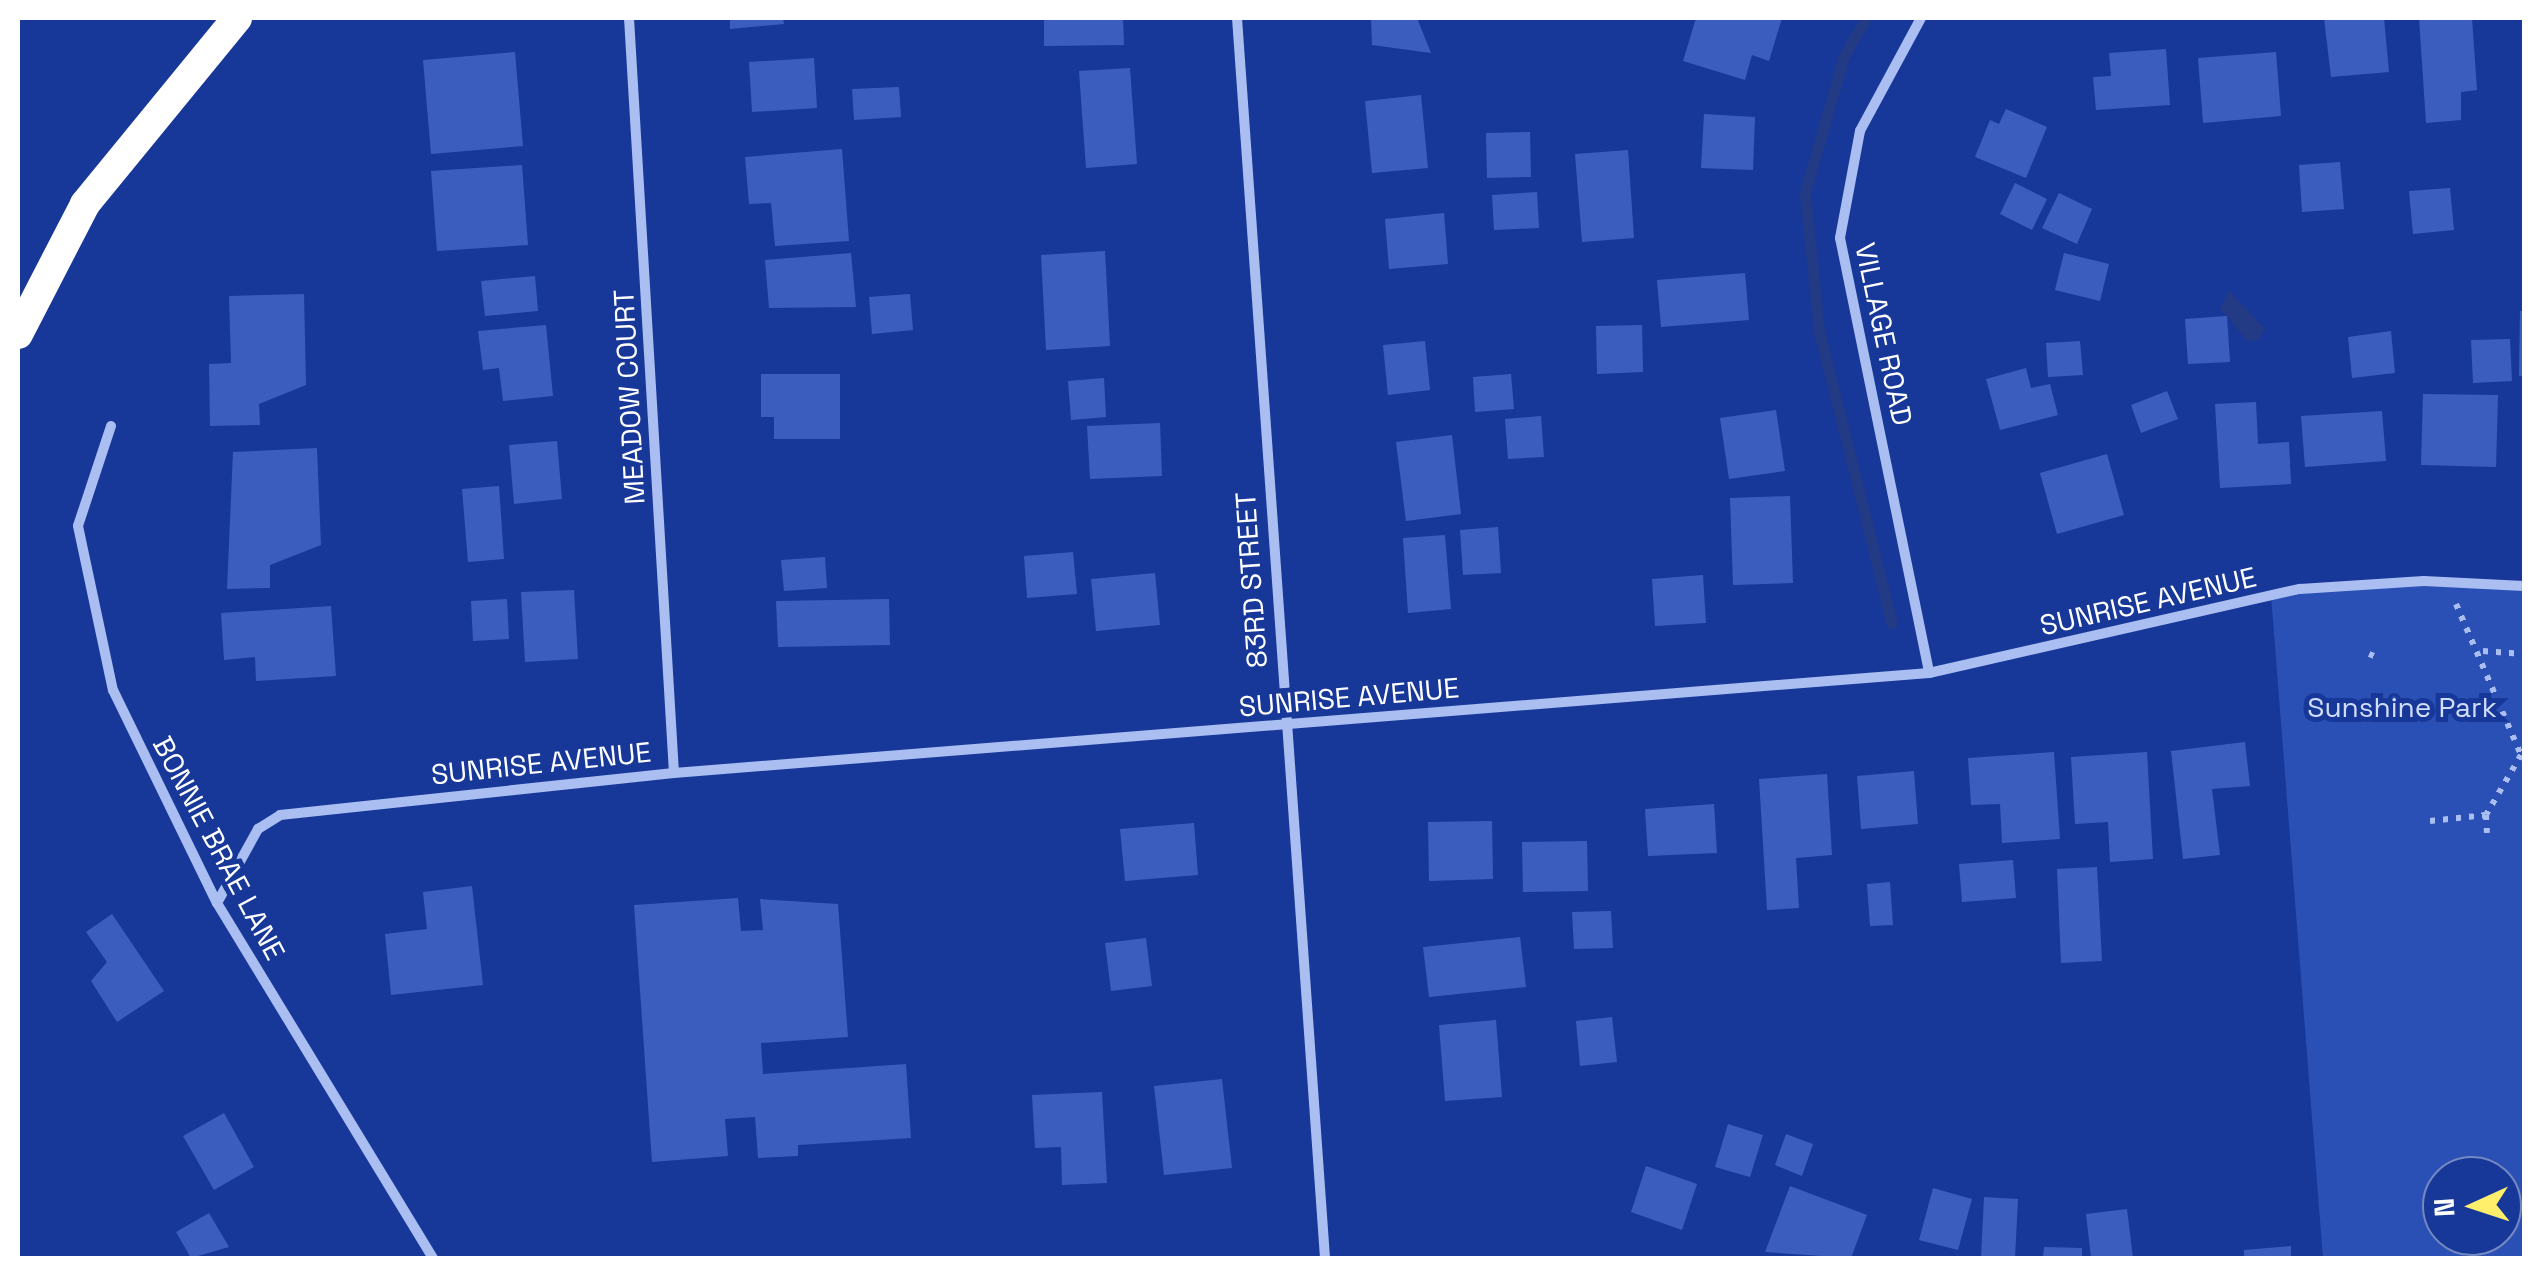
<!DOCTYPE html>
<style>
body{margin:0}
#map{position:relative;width:2542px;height:1276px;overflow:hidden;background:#173898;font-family:"Space Grotesk",sans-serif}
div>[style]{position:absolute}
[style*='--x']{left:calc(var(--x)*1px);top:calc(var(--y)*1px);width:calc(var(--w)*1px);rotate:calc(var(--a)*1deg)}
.green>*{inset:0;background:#2a50b6}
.water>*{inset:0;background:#233b85}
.stream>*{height:11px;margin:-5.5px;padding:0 5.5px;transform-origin:5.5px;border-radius:5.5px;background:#233b85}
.building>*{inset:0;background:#3b5ebe}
.path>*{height:6px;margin-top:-3px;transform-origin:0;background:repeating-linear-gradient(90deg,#aabef2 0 5px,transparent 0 13px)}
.street>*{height:10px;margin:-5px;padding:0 5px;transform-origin:5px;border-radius:5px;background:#aabef2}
.highway>*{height:30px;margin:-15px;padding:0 15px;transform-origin:15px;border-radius:15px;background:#fff}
span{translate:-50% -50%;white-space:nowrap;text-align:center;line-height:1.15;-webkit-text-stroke:10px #173898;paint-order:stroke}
.street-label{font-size:28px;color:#fff}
.park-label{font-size:28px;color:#d2ddfc}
.frame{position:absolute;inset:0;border:20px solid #fff;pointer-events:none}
.north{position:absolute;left:2422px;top:1156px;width:100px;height:100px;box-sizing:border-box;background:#173898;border:2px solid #7488c1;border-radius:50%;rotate:267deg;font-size:28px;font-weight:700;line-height:40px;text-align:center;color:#fff}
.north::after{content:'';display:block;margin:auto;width:35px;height:45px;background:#ffef6b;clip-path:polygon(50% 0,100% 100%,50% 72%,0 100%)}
</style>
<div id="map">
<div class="green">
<div style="clip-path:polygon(evenodd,2444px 581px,2524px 588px,2524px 1258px,2323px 1258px,2271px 595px,2444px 581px,2442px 1176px,2502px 1176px,2502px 1236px,2442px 1236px,2442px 1176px)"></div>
</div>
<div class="water">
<div style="clip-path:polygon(2229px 291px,2265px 329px,2259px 339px,2248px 342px,2220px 308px)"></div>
</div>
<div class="stream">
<div style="--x:1866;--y:18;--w:44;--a:120.1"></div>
<div style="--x:1844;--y:56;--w:142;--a:105.9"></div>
<div style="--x:1805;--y:193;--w:139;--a:84.2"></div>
<div style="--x:1819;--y:331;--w:301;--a:76"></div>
</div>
<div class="building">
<div style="clip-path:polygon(730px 18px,783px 18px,784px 24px,730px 29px)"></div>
<div style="clip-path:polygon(1044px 18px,1123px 18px,1124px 45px,1044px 46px)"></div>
<div style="clip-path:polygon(1371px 18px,1417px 18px,1431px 53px,1372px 45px)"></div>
<div style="clip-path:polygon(1696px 18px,1782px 18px,1769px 61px,1752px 55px,1745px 80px,1683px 61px)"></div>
<div style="clip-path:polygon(2324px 18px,2384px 18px,2389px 72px,2331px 77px)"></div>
<div style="clip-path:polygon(2419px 18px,2472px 18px,2477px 90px,2461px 92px,2461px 120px,2426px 123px)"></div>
<div style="clip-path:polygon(2166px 49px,2170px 105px,2096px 110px,2093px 77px,2111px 76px,2109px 53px)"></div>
<div style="clip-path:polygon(515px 52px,523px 146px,431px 154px,423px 60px)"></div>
<div style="clip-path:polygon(2276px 52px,2281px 116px,2203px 123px,2198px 58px)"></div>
<div style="clip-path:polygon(814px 58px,817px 108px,752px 112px,749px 62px)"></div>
<div style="clip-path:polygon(1130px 68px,1137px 164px,1086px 168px,1079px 71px)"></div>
<div style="clip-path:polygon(899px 87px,901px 117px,854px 120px,852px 89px)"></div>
<div style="clip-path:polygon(1421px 95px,1428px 168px,1372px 173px,1365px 101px)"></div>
<div style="clip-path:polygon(2006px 109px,2047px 127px,2026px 178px,1975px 157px,1990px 120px,1999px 124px)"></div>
<div style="clip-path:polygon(1704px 114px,1755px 117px,1753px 170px,1701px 168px)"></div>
<div style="clip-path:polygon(1530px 132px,1531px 177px,1487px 178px,1486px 133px)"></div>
<div style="clip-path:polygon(842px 149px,849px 241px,775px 246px,771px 203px,749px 204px,745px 157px)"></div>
<div style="clip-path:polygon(1628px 150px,1634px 238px,1582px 242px,1575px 154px)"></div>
<div style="clip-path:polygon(2340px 162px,2344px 209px,2302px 212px,2299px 165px)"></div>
<div style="clip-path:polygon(522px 165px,528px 245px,437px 251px,431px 171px)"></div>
<div style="clip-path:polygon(2015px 183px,2047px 199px,2032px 230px,2000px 214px)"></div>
<div style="clip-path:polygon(2450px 188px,2454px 230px,2413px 234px,2409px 191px)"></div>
<div style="clip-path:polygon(1537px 192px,1539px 228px,1494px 230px,1492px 195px)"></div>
<div style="clip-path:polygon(2059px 193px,2092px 209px,2077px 244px,2042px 228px)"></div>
<div style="clip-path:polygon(1444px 213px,1448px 264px,1389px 269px,1385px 219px)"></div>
<div style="clip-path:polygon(1105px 251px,1110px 346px,1046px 350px,1041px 255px)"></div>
<div style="clip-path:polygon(851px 253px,856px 307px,769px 308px,765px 260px)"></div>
<div style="clip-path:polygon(2064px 253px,2109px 264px,2100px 301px,2055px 290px)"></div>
<div style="clip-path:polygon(1745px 273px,1749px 320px,1661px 327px,1657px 280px)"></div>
<div style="clip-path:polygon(535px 276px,538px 311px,485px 316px,481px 281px)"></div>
<div style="clip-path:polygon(304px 294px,306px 385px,259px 404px,260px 425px,210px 426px,209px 364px,231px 363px,229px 296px)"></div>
<div style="clip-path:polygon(910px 294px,913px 330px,872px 334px,869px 297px)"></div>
<div style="clip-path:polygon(2520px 311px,2524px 311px,2524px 376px,2519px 376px)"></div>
<div style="clip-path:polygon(2227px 316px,2230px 362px,2188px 364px,2185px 319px)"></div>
<div style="clip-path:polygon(546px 325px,553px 396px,503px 401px,499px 368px,483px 370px,478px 331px)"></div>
<div style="clip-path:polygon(1642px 325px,1643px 372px,1597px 374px,1596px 326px)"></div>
<div style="clip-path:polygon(2391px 331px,2395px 373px,2352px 378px,2348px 337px)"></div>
<div style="clip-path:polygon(2510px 339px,2512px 381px,2473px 383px,2471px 340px)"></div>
<div style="clip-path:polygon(1425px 341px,1430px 390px,1388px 395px,1383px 345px)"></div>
<div style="clip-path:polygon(2080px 341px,2083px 375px,2048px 377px,2046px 343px)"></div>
<div style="clip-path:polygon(2026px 368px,2031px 388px,2050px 384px,2058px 415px,2000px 430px,1986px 379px)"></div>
<div style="clip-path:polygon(761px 374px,840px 374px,840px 439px,774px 439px,774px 417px,761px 417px)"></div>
<div style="clip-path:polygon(1511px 374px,1514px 409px,1475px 412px,1473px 377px)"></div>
<div style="clip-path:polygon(1104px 378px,1106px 417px,1071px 420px,1068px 381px)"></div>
<div style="clip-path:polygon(2167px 391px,2178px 419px,2141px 433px,2131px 405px)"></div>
<div style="clip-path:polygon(2423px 394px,2498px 395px,2496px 467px,2421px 465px)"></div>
<div style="clip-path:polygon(2256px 402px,2258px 444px,2289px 442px,2291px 484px,2220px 488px,2215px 404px)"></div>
<div style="clip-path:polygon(1776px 410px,1785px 471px,1729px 479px,1720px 418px)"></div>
<div style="clip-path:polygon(2382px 411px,2386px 461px,2305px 467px,2301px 416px)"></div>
<div style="clip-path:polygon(1541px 416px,1544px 457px,1508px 459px,1505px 419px)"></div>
<div style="clip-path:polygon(1160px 423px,1162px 476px,1090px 479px,1087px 426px)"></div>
<div style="clip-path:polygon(1452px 435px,1461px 514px,1406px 521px,1396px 442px)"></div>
<div style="clip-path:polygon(557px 441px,562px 499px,514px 504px,509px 445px)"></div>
<div style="clip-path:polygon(317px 448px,321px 545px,270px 565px,270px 588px,227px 589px,233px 452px)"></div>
<div style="clip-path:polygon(2107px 454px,2124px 515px,2057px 534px,2040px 473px)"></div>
<div style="clip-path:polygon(499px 486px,504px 559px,468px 562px,462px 489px)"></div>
<div style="clip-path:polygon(1790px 496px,1793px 583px,1733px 585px,1730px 498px)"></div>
<div style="clip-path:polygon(1498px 527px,1501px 573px,1463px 575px,1460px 530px)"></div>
<div style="clip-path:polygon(1445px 535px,1451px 609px,1408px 613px,1403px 538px)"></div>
<div style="clip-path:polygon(1073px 552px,1077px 594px,1027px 598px,1024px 556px)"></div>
<div style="clip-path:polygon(825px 557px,827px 588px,784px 591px,781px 560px)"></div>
<div style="clip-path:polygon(1155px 573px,1160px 625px,1096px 631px,1091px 579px)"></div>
<div style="clip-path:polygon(1703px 575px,1706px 623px,1655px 626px,1652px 579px)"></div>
<div style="clip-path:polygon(574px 590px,578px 659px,525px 662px,521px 592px)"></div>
<div style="clip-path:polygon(507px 599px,509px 639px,473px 641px,471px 601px)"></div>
<div style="clip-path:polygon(889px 599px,890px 645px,778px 647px,776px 601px)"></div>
<div style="clip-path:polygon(331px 606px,336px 676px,256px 681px,255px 657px,224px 660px,221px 613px)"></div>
<div style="clip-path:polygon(2245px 742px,2250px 786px,2212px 789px,2220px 855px,2183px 859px,2171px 751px)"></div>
<div style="clip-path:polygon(2054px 752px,2060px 839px,2002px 843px,2000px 804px,1971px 805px,1968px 758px)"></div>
<div style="clip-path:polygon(2147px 752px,2153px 859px,2110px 862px,2108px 822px,2075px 824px,2071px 757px)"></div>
<div style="clip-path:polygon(1914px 771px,1918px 824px,1861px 829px,1857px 776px)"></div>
<div style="clip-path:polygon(1827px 774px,1832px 855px,1796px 858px,1799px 908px,1767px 910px,1759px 779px)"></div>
<div style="clip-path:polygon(1714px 804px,1717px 853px,1648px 856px,1645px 809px)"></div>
<div style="clip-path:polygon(1492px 821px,1493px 879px,1429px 881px,1428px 822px)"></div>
<div style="clip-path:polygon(1194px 823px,1198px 875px,1125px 881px,1120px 829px)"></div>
<div style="clip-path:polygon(1587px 841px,1588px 891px,1523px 892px,1522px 842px)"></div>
<div style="clip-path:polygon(2013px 860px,2016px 898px,1962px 902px,1959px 864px)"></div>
<div style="clip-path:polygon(2097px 867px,2102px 961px,2061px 963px,2057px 869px)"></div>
<div style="clip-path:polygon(1890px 882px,1893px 925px,1870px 926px,1867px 884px)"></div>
<div style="clip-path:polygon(472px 886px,483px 985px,391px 995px,385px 934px,427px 929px,423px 892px)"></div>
<div style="clip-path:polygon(738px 898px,741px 931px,763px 930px,760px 899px,838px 904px,848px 1037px,761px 1043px,763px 1074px,906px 1064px,911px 1138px,798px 1145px,798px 1156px,758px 1158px,755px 1117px,725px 1119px,728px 1156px,652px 1162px,634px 905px)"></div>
<div style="clip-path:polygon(1611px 911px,1613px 948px,1574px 949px,1572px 912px)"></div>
<div style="clip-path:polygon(112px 914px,164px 991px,117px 1022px,91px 981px,107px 962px,86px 932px)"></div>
<div style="clip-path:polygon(1520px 937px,1526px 987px,1429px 997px,1423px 947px)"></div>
<div style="clip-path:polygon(1146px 938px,1152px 986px,1111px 991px,1105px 943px)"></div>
<div style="clip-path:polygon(1612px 1017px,1617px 1062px,1580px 1066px,1576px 1021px)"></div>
<div style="clip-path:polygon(1496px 1020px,1502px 1097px,1445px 1101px,1439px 1025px)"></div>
<div style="clip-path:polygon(1222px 1079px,1232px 1168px,1164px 1175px,1154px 1086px)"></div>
<div style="clip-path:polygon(1102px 1092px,1107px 1183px,1062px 1185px,1061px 1147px,1035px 1148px,1032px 1095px)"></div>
<div style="clip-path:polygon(224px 1113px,254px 1167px,214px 1190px,183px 1136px)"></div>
<div style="clip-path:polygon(1728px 1124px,1763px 1135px,1750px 1177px,1715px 1167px)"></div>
<div style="clip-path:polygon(1786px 1134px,1813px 1144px,1802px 1176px,1775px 1165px)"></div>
<div style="clip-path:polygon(1646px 1166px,1697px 1184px,1682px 1230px,1631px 1212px)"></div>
<div style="clip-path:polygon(1790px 1186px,1867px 1215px,1851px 1258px,1765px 1252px)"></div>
<div style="clip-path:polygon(1933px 1188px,1972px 1199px,1958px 1250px,1919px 1240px)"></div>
<div style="clip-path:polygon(1984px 1197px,2018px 1199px,2015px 1258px,1981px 1258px)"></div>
<div style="clip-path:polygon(2127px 1209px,2133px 1258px,2091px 1258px,2086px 1214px)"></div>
<div style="clip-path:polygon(209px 1213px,229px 1247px,191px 1258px,176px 1232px)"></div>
<div style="clip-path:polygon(2291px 1246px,2291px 1258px,2244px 1258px,2244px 1250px)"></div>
<div style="clip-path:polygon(2044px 1247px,2082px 1248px,2082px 1258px,2043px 1258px)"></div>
</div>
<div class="path">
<div style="--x:2456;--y:604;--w:164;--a:66.7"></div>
<div style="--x:2521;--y:755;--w:69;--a:120.3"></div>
<div style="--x:2486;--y:815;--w:18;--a:87"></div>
<div style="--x:2483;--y:651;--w:41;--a:4.2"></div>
<div style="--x:2369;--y:654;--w:9;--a:21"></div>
<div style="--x:2430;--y:821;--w:56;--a:-6.1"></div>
</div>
<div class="street">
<div style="--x:629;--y:18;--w:756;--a:86.59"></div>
<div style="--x:1237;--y:18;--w:1243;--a:85.94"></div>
<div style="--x:1921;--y:18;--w:128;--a:118.4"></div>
<div style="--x:1860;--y:131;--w:109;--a:100.6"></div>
<div style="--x:1840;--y:238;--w:444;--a:78.4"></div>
<div style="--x:111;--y:426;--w:105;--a:108.3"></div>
<div style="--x:78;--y:526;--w:168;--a:78"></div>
<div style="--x:113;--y:690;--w:237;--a:64"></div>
<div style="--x:217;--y:903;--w:416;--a:58.7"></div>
<div style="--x:217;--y:903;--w:85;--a:-61"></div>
<div style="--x:258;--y:829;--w:26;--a:-32"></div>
<div style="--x:280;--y:815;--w:396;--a:-6.1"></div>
<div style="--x:674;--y:773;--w:1259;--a:-4.56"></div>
<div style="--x:1929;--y:673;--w:380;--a:-12.8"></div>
<div style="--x:2300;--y:589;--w:124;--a:-3.7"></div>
<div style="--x:2424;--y:581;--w:100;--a:2.9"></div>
</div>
<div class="highway">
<div style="--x:18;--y:334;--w:146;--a:-62.7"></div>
<div style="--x:85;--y:204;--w:240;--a:-50.7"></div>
</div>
<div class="street-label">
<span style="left:1884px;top:334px;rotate:78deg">VILLAGE ROAD</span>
<span style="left:629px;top:397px;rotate:-93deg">MEADOW COURT</span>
<span style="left:1251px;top:580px;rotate:-94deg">83RD STREET</span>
<span style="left:2148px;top:601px;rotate:-13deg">SUNRISE AVENUE</span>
<span style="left:1349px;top:697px;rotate:-5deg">SUNRISE AVENUE</span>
<span style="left:541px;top:763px;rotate:-6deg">SUNRISE AVENUE</span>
<span style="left:219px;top:848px;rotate:62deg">BONNIE BRAE LANE</span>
</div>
<div class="park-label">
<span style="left:2402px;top:707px">Sunshine Park</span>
</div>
<div class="frame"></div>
<div class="north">N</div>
</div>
